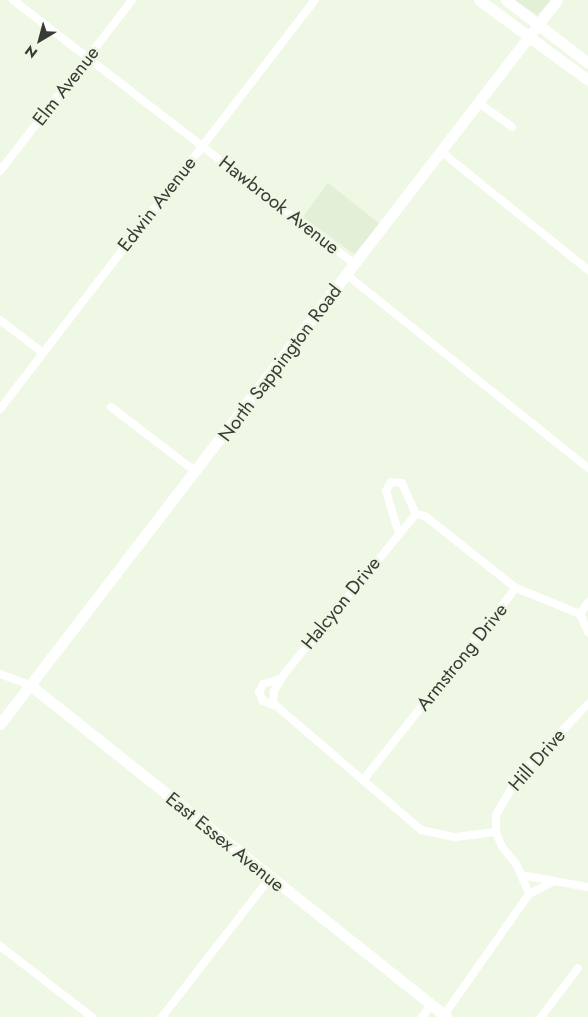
<!DOCTYPE html>
<style>
body{margin:0}
#map{position:relative;width:588px;height:1017px;overflow:hidden;background:#eff7e5;font-family:Jost,sans-serif}
div>[style]{position:absolute}
[style*='--x']{left:calc(var(--x)*1px);top:calc(var(--y)*1px);width:calc(var(--w)*1px);rotate:calc(var(--a)*1deg)}
.built>*{inset:0;background:#e3efd6}
.street>*{height:8px;margin:-4px;padding:0 4px;transform-origin:4px;border-radius:4px;background:#fff}
.secondary>*{height:11px;margin:-5.5px;padding:0 5.5px;transform-origin:5.5px;border-radius:5.5px;background:#fff}
span{translate:-50% -50%;white-space:nowrap;text-align:center;line-height:1.15;-webkit-text-stroke:5px #eff7e5;paint-order:stroke}
.street-label{font-size:19px;color:#393c35}
.north{position:absolute;left:15px;top:15px;width:50px;height:50px;-webkit-text-stroke:4px #eff7e5;paint-order:stroke;rotate:217deg;font-size:14px;font-weight:700;line-height:20px;text-align:center;color:#393c35}
.north::after{content:'';display:block;margin:auto;width:18px;height:22px;background:#393c35;clip-path:polygon(50% 0,100% 100%,50% 72%,0 100%)}
</style>
<div id="map">
<div class="built">
<div style="clip-path:polygon(514px 0,551px 0,537px 15px)"></div>
<div style="clip-path:polygon(328px 183px,380px 224px,354px 254px,303px 217px)"></div>
</div>
<div class="street">
<div style="--x:13;--y:0;--w:432;--a:37.7"></div>
<div style="--x:479;--y:103;--w:41;--a:36"></div>
<div style="--x:443;--y:153;--w:186;--a:38.9"></div>
<div style="--x:0;--y:171;--w:216;--a:-52.3"></div>
<div style="--x:347;--y:275;--w:309;--a:38.7"></div>
<div style="--x:0;--y:320;--w:54;--a:37.5"></div>
<div style="--x:111;--y:407;--w:107;--a:37.4"></div>
<div style="--x:0;--y:409;--w:516;--a:-52.4"></div>
<div style="--x:416;--y:514;--w:207;--a:129.5"></div>
<div style="--x:284;--y:674;--w:20;--a:120"></div>
<div style="--x:274;--y:691;--w:12;--a:95"></div>
<div style="--x:273;--y:703;--w:195;--a:40.6"></div>
<div style="--x:421;--y:830;--w:35;--a:12"></div>
<div style="--x:455;--y:837;--w:41;--a:-7"></div>
<div style="--x:416;--y:514;--w:9;--a:13"></div>
<div style="--x:425;--y:516;--w:116;--a:38.4"></div>
<div style="--x:516;--y:588;--w:69;--a:22.1"></div>
<div style="--x:398;--y:531;--w:42;--a:-106.7"></div>
<div style="--x:386;--y:491;--w:10;--a:-61"></div>
<div style="--x:391;--y:482;--w:11;--a:5"></div>
<div style="--x:402;--y:483;--w:34;--a:66"></div>
<div style="--x:580;--y:614;--w:20;--a:66"></div>
<div style="--x:580;--y:614;--w:14;--a:-56"></div>
<div style="--x:0;--y:674;--w:32;--a:20"></div>
<div style="--x:273;--y:705;--w:11;--a:-158"></div>
<div style="--x:263;--y:701;--w:10;--a:-114"></div>
<div style="--x:259;--y:692;--w:9;--a:-63"></div>
<div style="--x:263;--y:684;--w:19;--a:-16"></div>
<div style="--x:364;--y:779;--w:244;--a:-51.5"></div>
<div style="--x:521;--y:875;--w:34;--a:10"></div>
<div style="--x:529;--y:894;--w:28;--a:-27"></div>
<div style="--x:554;--y:881;--w:35;--a:10"></div>
<div style="--x:0;--y:946;--w:116;--a:37.7"></div>
<div style="--x:444;--y:1015;--w:148;--a:-54.9"></div>
<div style="--x:529;--y:894;--w:33;--a:-113"></div>
<div style="--x:516;--y:864;--w:22;--a:-129"></div>
<div style="--x:502;--y:847;--w:16;--a:-112"></div>
<div style="--x:496;--y:832;--w:17;--a:-90"></div>
<div style="--x:496;--y:815;--w:46;--a:-60.1"></div>
<div style="--x:519;--y:775;--w:99;--a:-45.8"></div>
<div style="--x:162;--y:1017;--w:176;--a:-52.2"></div>
<div style="--x:422;--y:1017;--w:15;--a:-53"></div>
<div style="--x:541;--y:1017;--w:61;--a:-52.9"></div>
</div>
<div class="secondary">
<div style="--x:479;--y:0;--w:135;--a:36.3"></div>
<div style="--x:506;--y:0;--w:103;--a:37.5"></div>
<div style="--x:30;--y:685;--w:533;--a:38.53"></div>
<div style="--x:0;--y:724;--w:913;--a:-52.43"></div>
</div>
<div class="street-label">
<span style="left:66px;top:86px;rotate:-52deg">Elm Avenue</span>
<span style="left:157px;top:204px;rotate:-52deg">Edwin Avenue</span>
<span style="left:279px;top:205px;rotate:38deg">Hawbrook Avenue</span>
<span style="left:280px;top:363px;rotate:-53deg">North Sappington Road</span>
<span style="left:341px;top:603px;rotate:-51deg">Halcyon Drive</span>
<span style="left:462px;top:657px;rotate:-51deg">Armstrong Drive</span>
<span style="left:537px;top:760px;rotate:-49deg">Hill Drive</span>
<span style="left:225px;top:842px;rotate:39deg">East Essex Avenue</span>
</div>
<div class="north">N</div>
</div>
